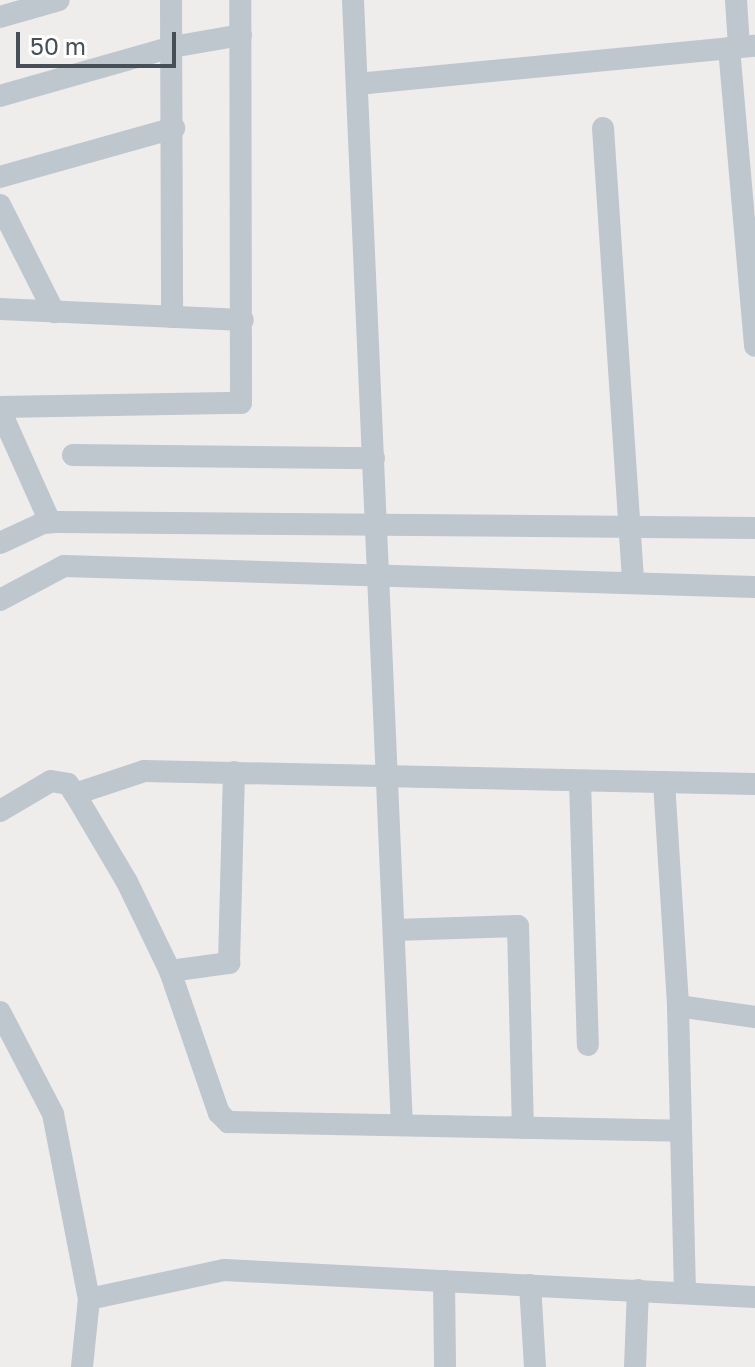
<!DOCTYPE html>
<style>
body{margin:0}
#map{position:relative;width:755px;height:1367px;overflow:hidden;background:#efecec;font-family:"Golos Text",sans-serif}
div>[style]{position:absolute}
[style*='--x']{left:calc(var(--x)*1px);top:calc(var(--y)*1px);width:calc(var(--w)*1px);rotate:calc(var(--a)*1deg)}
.street>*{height:22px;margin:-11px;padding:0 11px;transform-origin:11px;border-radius:11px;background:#bec6ce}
span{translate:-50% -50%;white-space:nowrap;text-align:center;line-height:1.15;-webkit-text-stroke:8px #fff;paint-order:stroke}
.scale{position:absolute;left:16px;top:32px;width:160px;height:36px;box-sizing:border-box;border:4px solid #464f58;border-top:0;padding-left:10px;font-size:24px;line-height:28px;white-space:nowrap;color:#464f58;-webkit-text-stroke:6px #fff;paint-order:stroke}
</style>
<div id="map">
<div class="street">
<div style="--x:171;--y:0;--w:317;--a:89.8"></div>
<div style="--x:353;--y:0;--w:1126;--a:87.51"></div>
<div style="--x:736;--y:0;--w:47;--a:86.3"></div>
<div style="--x:0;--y:17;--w:61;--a:-16.1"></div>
<div style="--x:729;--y:48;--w:299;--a:85"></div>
<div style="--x:357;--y:84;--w:400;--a:-5.5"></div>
<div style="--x:0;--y:96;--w:179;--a:-15.9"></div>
<div style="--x:172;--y:47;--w:70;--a:-9.9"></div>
<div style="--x:603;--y:128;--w:454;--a:86.2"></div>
<div style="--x:0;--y:177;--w:181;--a:-15.7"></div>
<div style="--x:0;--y:205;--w:120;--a:63.2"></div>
<div style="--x:0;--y:309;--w:243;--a:2.6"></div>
<div style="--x:0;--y:407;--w:241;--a:-1"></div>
<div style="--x:241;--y:403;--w:403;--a:-90.1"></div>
<div style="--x:0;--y:410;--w:123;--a:65.9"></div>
<div style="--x:73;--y:455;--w:301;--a:0.6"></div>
<div style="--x:0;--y:543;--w:47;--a:-24.9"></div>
<div style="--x:43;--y:523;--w:16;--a:-4"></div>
<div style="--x:59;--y:522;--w:696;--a:0.49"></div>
<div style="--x:0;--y:600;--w:72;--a:-28"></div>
<div style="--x:64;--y:566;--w:691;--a:1.74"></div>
<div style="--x:580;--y:781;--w:264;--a:88.3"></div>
<div style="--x:664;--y:782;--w:224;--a:86.4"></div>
<div style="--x:678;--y:1006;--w:287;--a:88.6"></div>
<div style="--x:75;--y:794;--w:73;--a:-18.4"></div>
<div style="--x:144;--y:771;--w:611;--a:1.22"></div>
<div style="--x:0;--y:811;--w:59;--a:-30.5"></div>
<div style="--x:51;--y:781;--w:17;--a:10"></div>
<div style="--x:68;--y:784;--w:12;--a:55"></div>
<div style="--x:75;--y:794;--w:102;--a:59.4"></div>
<div style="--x:127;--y:882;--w:99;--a:64.2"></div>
<div style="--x:170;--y:971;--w:150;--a:71"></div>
<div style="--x:219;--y:1113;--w:13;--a:45"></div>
<div style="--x:228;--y:1122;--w:453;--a:1.1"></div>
<div style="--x:395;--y:930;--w:123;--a:-1.9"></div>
<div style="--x:518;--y:926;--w:202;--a:88.6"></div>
<div style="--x:170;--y:971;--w:60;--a:-7.7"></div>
<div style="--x:229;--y:963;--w:191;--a:-88.5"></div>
<div style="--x:678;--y:1006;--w:78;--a:8.1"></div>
<div style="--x:0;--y:1012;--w:115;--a:62.5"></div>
<div style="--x:53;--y:1114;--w:188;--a:79"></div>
<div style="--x:89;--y:1299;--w:68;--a:95.9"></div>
<div style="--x:444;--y:1281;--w:86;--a:89.3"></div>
<div style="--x:530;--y:1285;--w:82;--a:86.5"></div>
<div style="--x:89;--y:1299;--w:138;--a:-12.1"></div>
<div style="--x:224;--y:1270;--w:532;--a:2.91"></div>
<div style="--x:635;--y:1367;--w:77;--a:-87.8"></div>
</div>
<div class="scale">50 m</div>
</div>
